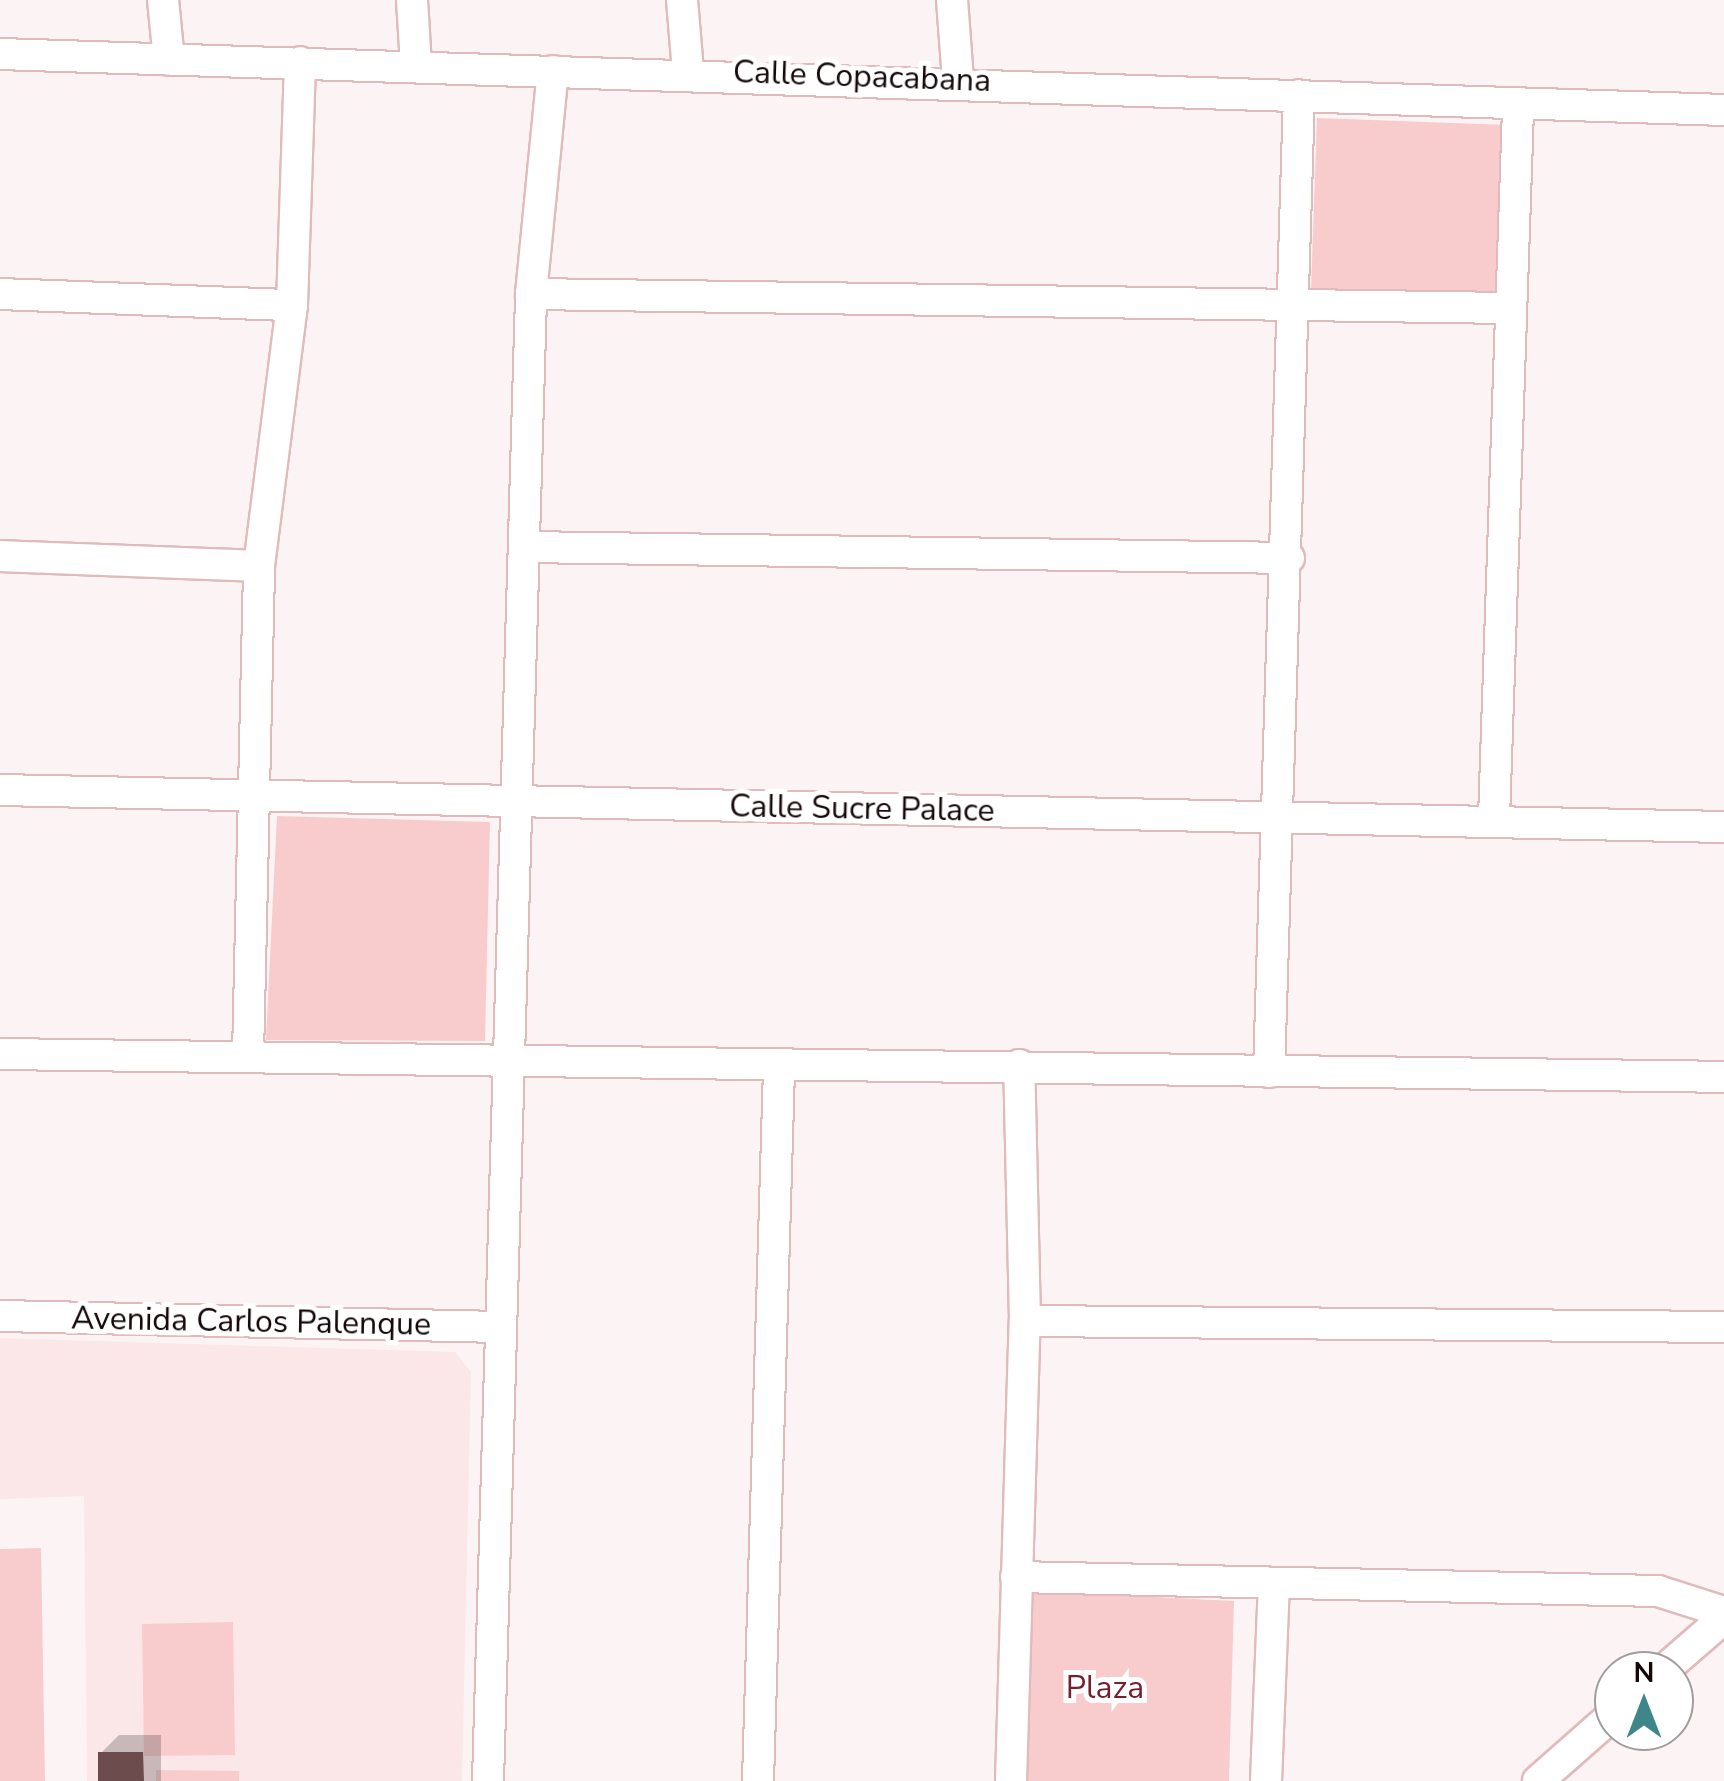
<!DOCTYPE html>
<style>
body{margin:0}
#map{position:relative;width:1724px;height:1781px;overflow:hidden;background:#fcf4f4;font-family:"Nunito Sans",sans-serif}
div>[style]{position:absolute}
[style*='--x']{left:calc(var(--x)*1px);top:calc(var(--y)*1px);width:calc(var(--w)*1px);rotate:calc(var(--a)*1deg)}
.built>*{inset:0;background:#fbe7e8}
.green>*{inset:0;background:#f8cccd}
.shadow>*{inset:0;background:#0003}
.building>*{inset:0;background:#6d4c4e}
.roads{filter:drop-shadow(2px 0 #e1babc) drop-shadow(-2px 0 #e1babc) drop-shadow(0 2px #e1babc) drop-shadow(0 -2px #e1babc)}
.street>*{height:30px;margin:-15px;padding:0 15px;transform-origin:15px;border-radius:15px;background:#fff}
span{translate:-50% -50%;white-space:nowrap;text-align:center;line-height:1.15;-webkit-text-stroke:10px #fff;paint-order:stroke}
.street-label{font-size:32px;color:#140809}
.park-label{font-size:32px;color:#76202e}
.north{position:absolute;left:1594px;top:1651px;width:100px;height:100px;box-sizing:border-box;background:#fff;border:2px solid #a19c9d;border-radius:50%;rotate:0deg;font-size:28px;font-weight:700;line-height:40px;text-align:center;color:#140809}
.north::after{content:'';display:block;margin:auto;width:35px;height:45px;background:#3e868a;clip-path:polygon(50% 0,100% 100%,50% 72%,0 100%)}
</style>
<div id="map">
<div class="built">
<div style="clip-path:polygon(0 1338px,455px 1352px,471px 1372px,462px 1781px,87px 1781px,84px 1496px,0 1499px)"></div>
</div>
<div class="green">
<div style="clip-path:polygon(1317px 118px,1507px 125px,1501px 297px,1311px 290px)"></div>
<div style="clip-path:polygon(277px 816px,490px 822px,485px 1041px,266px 1040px)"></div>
<div style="clip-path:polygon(41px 1548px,45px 1781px,0 1781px,0 1549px)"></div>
<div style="clip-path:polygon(1017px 1590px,1234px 1601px,1229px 1781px,1006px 1781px)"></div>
<div style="clip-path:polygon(233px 1622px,235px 1755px,144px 1756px,142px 1624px)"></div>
<div style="clip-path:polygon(156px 1770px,239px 1771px,239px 1781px,156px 1781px)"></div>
</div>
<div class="shadow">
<div style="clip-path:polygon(119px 1735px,161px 1735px,161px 1781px,101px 1781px,101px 1753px)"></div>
</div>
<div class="building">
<div style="clip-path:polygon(98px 1752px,143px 1752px,144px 1781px,98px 1781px)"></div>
</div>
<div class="roads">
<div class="street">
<div style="--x:163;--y:0;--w:60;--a:84.3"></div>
<div style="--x:412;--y:0;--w:66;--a:86.5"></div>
<div style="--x:682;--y:0;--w:72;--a:85.2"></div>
<div style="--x:952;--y:0;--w:80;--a:85.7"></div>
<div style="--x:0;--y:54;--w:1725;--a:1.86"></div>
<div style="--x:0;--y:294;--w:292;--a:2.2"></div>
<div style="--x:531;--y:294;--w:978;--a:0.82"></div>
<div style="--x:524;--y:547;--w:765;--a:0.82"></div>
<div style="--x:0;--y:556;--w:259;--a:2.2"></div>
<div style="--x:0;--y:790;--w:1724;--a:1.23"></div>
<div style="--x:1494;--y:818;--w:710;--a:-88.06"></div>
<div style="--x:0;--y:1054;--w:1724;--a:0.76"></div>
<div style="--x:248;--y:1056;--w:490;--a:-88.7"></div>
<div style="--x:259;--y:566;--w:263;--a:-82.8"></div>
<div style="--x:292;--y:305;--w:243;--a:-88.1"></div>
<div style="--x:1269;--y:1072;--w:977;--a:-88.24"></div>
<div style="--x:0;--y:1316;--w:501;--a:1.26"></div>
<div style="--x:1025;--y:1321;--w:699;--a:0.49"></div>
<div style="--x:1016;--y:1577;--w:642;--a:1.25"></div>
<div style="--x:1658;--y:1591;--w:69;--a:17.7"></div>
<div style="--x:1663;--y:1671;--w:81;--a:-41"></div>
<div style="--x:488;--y:1781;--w:1488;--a:-88.34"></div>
<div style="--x:531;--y:294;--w:224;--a:-84.4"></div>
<div style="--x:758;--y:1781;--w:711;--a:-88.31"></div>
<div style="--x:1011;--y:1781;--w:460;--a:-88.3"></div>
<div style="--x:1025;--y:1321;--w:256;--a:-91.3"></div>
<div style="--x:1266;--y:1781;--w:198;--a:-87.7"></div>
<div style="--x:1538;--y:1781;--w:101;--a:-41.4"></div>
</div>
</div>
<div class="street-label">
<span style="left:862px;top:77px;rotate:2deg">Calle Copacabana</span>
<span style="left:862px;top:809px;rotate:1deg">Calle Sucre Palace</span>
<span style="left:251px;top:1322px;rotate:1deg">Avenida Carlos Palenque</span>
</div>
<div class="park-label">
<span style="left:1105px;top:1688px">Plaza</span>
</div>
<div class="north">N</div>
</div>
